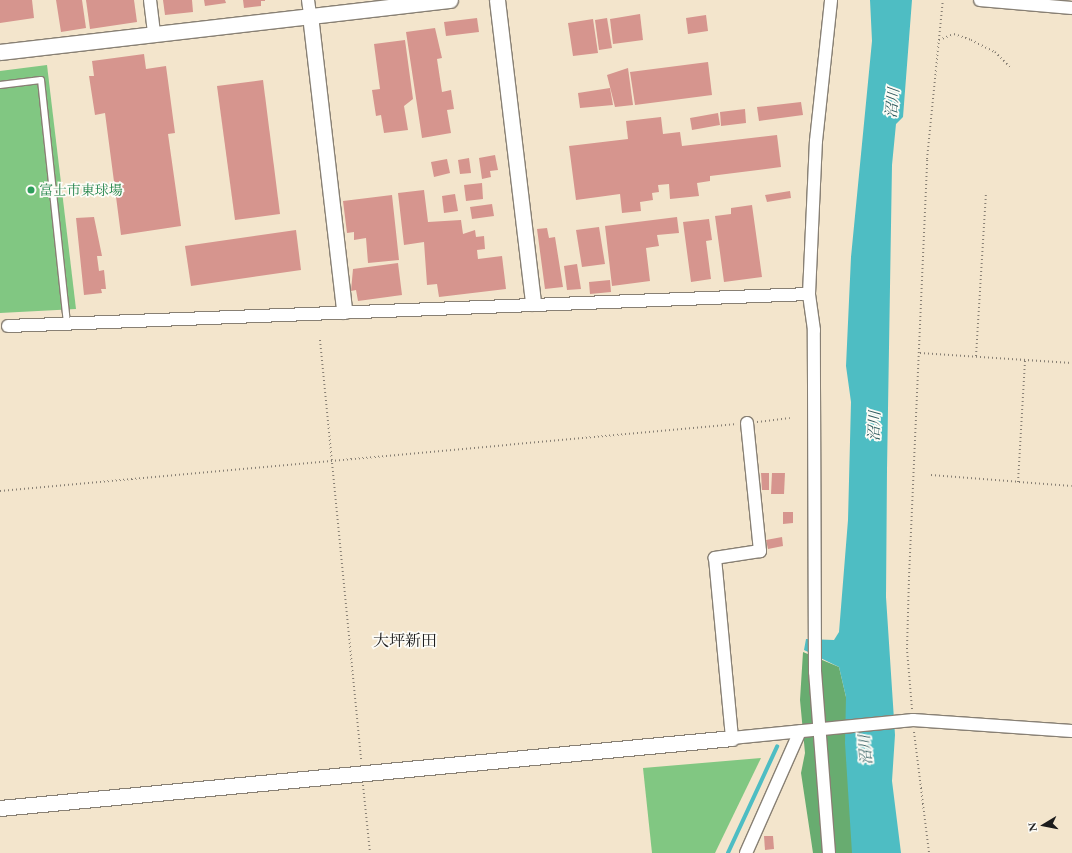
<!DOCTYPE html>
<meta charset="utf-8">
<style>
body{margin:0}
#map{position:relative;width:1072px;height:853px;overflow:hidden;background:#f3e5cc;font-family:"EB Garamond","Noto Serif JP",serif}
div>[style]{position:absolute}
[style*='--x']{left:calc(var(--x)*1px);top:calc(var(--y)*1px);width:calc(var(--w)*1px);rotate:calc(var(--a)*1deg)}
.green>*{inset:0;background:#81c782}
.forest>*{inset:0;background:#68ac70}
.water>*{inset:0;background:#4ebdc3}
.stream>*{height:3.5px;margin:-1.75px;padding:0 1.75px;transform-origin:1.75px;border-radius:1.75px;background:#4ebdc3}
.building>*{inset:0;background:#d6958e}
.path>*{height:2px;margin-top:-1px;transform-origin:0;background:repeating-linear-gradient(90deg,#888074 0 1px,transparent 0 4px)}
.roads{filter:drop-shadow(1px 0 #888074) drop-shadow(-1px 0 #888074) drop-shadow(0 1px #888074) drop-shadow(0 -1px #888074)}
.service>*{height:6px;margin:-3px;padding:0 3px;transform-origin:3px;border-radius:3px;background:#fff}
.minor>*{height:12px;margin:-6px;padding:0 6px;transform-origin:6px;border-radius:6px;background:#fff}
.tertiary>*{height:15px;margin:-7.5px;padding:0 7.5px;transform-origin:7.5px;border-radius:7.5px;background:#fff}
.dots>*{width:11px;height:11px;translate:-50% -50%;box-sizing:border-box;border:2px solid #fdfcf7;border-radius:50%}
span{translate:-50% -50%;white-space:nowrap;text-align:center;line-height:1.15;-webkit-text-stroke:3.5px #fdfcf7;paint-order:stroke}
.leisure-label{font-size:14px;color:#27864d}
.left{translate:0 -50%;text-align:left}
.water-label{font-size:15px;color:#305c5f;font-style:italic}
.quarter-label{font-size:16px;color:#1c1c1c}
.north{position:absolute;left:1024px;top:805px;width:40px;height:40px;-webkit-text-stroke:3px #fdfcf7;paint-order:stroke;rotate:260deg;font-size:11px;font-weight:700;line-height:16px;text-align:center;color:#1c1c1c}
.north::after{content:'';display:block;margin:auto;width:14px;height:18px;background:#1c1c1c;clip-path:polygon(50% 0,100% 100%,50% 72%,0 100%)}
</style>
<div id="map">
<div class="green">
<div style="clip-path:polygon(47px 65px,76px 309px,0 313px,0 71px)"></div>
<div style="clip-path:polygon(761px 758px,715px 853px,652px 853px,643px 768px)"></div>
</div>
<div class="forest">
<div style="clip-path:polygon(803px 652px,839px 667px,846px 697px,846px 747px,853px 853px,813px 853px,801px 773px,805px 753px,800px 700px)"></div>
</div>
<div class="water">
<div style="clip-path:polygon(870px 0,912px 0,903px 117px,896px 124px,892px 165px,887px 470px,886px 597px,895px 735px,892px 781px,901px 853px,852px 853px,845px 743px,846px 697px,839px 667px,804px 650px,806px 639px,834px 640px,839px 632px,848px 520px,851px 402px,846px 366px,851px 257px,872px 41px)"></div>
</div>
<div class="stream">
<div style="--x:728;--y:853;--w:117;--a:-65.2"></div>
</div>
<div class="building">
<div style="clip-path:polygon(0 0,32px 0,34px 18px,0 23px)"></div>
<div style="clip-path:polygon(56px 0,82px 0,86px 28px,61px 32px)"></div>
<div style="clip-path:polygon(86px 0,134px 0,137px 22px,90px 29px)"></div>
<div style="clip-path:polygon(163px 0,192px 0,193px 12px,165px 15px)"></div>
<div style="clip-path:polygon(204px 0,225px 0,226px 3px,205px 6px)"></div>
<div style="clip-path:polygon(243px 0,265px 0,265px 1px,261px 1px,261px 6px,244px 8px)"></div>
<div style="clip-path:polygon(640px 14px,643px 40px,613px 44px,610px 19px)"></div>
<div style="clip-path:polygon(706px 15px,708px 31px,688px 34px,686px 18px)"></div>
<div style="clip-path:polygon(477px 18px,479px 32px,446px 36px,444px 22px)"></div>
<div style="clip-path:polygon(607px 18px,612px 48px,599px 50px,595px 20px)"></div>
<div style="clip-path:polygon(593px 19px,598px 53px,573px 56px,568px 23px)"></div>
<div style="clip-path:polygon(435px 28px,442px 58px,437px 59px,442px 92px,451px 90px,454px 109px,447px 110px,451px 133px,422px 138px,406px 32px)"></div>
<div style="clip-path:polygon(405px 40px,413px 99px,404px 106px,408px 130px,384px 133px,381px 115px,376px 116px,372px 90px,380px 89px,374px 44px)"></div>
<div style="clip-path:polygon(144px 54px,146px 69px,166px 66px,175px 133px,168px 134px,181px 226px,121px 235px,105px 113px,95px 115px,89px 76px,94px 76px,92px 61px)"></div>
<div style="clip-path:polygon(708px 62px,712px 95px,635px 105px,630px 72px)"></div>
<div style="clip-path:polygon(628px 68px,633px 105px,615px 107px,607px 75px)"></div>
<div style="clip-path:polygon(263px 80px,280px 214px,235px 220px,217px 86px)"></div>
<div style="clip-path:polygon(610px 88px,613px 105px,580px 108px,578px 93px)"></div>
<div style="clip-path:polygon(801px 102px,803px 115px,759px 121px,757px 107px)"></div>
<div style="clip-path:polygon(745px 109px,746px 123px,721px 126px,720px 112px)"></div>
<div style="clip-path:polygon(718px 113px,720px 125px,692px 130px,690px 118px)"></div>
<div style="clip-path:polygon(661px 117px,663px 134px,680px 132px,682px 146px,777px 135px,781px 167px,710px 176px,710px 181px,697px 183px,699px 196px,670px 199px,669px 184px,658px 185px,659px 192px,652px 193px,653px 200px,640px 202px,641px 211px,622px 213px,620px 194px,576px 200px,569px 146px,628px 139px,626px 121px)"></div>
<div style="clip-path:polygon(495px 155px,498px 170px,490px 171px,491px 177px,482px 179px,479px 158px)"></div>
<div style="clip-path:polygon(469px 158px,471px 173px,460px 174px,458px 160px)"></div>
<div style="clip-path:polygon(447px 159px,450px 173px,434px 177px,431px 162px)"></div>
<div style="clip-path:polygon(482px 183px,483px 199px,466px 201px,464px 185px)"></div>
<div style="clip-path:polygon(424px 190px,428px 222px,461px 220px,463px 234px,475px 230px,476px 237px,484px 236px,485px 249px,477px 250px,478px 259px,502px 256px,506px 289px,439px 297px,437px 284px,427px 285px,424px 242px,404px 245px,398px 193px)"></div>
<div style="clip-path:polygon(790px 191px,791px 198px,767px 202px,765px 195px)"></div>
<div style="clip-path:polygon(455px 194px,458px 211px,444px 213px,442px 196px)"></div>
<div style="clip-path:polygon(392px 195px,399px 260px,368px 263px,366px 238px,354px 240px,354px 232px,347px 233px,343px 201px)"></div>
<div style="clip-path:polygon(492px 204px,494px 216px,472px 219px,470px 207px)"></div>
<div style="clip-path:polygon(752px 205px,762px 277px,724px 282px,715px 216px,731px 214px,731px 208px)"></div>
<div style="clip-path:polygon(94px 217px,102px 256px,97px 256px,99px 271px,104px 270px,106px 289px,101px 289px,102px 293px,84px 295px,76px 218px)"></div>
<div style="clip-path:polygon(677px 217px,679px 233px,657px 235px,659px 246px,646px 248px,650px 281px,612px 286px,605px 226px)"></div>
<div style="clip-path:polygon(709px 219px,712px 240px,706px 241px,711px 279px,691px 282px,683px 222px)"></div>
<div style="clip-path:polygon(599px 227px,605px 264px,582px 267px,576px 230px)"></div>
<div style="clip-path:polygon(547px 228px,549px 238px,555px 237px,563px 287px,545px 289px,537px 229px)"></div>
<div style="clip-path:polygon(296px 230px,301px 270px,191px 286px,185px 246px)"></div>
<div style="clip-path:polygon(398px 263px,402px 295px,358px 301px,356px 290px,351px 291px,353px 269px)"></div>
<div style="clip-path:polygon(577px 264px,581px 289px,567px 290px,564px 266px)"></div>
<div style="clip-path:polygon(610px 280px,611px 292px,590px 294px,589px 282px)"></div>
<div style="clip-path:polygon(761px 473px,769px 473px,769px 490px,762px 490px)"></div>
<div style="clip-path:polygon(772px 473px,785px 473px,784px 494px,771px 494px)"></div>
<div style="clip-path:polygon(783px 512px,793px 512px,793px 523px,783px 524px)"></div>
<div style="clip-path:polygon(782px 537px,783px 546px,768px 549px,766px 540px)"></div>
<div style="clip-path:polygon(764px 836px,773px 836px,774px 849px,765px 850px)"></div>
</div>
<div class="path">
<div style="--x:939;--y:40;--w:16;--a:-22"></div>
<div style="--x:954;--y:34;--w:18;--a:19"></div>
<div style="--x:971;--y:40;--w:27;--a:27"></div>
<div style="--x:995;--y:52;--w:21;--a:45"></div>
<div style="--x:320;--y:340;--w:423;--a:84.4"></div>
<div style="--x:920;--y:353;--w:152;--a:3.8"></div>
<div style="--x:976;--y:356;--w:164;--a:-86.5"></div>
<div style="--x:757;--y:422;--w:33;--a:-7"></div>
<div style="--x:931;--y:475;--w:141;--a:4.5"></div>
<div style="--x:1018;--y:482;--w:122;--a:-86.7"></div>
<div style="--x:0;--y:491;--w:740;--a:-5.19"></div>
<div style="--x:912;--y:709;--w:60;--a:-94.8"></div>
<div style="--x:907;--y:649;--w:72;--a:-88.4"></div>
<div style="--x:909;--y:577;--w:418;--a:-87.5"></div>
<div style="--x:927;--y:159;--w:160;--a:-84.3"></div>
<div style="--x:914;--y:732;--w:122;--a:82.9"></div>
<div style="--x:363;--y:785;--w:68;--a:84.1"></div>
</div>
<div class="roads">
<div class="service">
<div style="--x:0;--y:85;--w:41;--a:-7"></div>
<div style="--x:41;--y:80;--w:243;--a:83.9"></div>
</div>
<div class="minor">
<div style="--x:150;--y:0;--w:33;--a:83"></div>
<div style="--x:308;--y:0;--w:15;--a:82"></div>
<div style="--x:980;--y:0;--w:92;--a:5"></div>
<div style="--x:8;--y:326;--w:802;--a:-2.29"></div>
<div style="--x:747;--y:423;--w:129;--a:84.2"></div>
<div style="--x:760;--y:551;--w:46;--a:171.2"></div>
<div style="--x:715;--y:558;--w:181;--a:84.6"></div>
<div style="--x:732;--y:738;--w:182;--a:-5.7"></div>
<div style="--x:913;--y:720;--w:159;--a:4"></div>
<div style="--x:746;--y:853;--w:133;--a:-66.1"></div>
<div style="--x:829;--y:853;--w:182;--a:-94.4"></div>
<div style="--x:815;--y:672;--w:342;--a:-90.2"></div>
<div style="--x:814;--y:330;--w:36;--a:-98"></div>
<div style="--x:809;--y:294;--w:153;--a:-87.4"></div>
<div style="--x:816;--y:141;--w:142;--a:-83.9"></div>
</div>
<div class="tertiary">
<div style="--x:497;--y:0;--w:305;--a:83.2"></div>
<div style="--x:310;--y:15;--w:298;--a:83.4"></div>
<div style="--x:0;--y:52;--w:453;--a:-6.6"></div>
<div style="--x:0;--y:808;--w:735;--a:-5.46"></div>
</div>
</div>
<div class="dots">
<div style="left:31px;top:190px;background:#2e9e5b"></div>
</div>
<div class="leisure-label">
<span class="left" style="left:39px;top:190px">富士市東球場</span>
</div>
<div class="water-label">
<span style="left:892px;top:103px;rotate:-84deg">沼川</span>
<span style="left:874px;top:426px;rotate:-88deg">沼川</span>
<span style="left:865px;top:750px;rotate:-95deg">沼川</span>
</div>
<div class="quarter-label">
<span style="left:405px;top:641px">大坪新田</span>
</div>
<div class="north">N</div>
</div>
